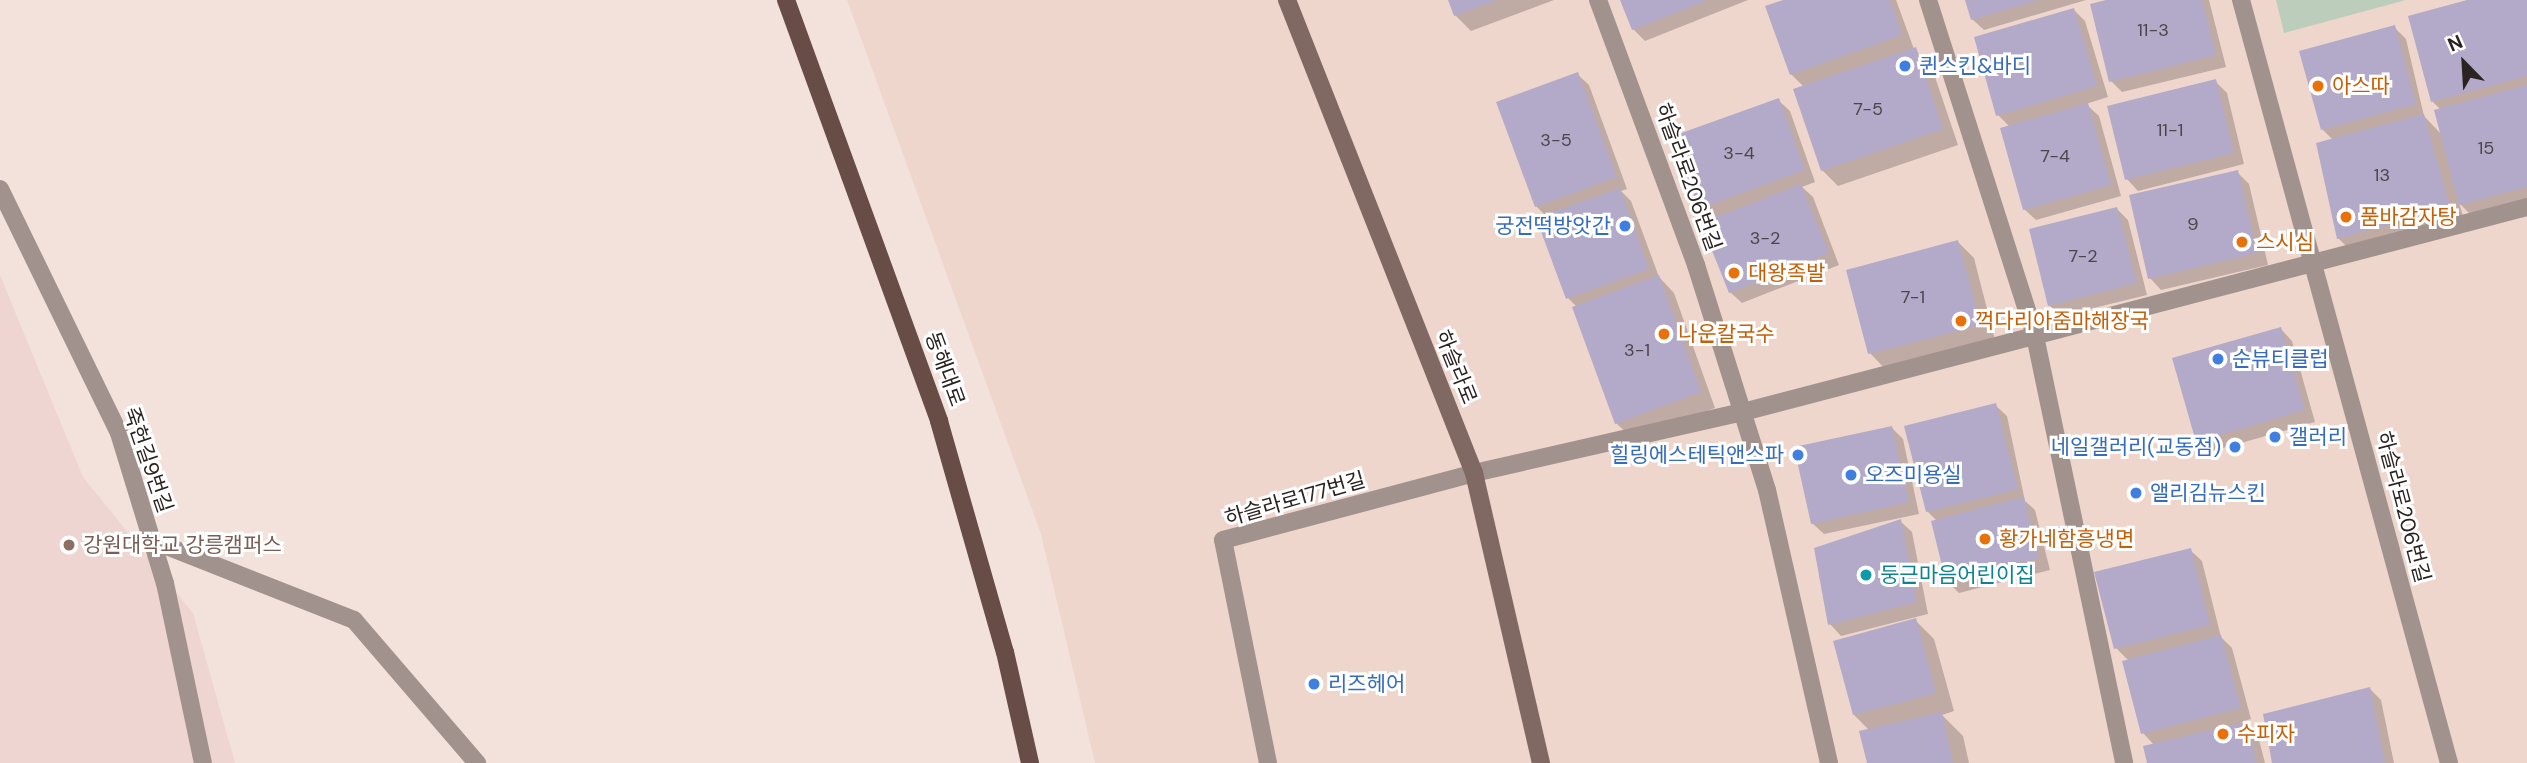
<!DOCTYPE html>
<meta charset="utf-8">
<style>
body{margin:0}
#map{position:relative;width:2527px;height:763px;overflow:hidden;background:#f3e2dc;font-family:"DM Sans","Noto Sans KR",sans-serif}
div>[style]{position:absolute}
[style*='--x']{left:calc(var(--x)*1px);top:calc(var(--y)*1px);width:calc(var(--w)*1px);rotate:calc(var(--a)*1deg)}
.built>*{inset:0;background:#efd6cd}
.education>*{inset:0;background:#efd5d1}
.green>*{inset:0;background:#bdcdbc}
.shadow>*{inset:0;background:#0003}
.building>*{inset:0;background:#b2aac8}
.lane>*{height:18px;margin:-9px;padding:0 9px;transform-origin:9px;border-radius:9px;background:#a1928d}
.street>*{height:18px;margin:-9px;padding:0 9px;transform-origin:9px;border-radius:9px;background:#a1928d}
.secondary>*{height:18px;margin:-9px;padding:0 9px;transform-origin:9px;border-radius:9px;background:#806963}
.primary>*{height:18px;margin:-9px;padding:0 9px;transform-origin:9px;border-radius:9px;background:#674d46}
.dots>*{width:19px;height:19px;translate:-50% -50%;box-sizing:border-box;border:4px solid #fff;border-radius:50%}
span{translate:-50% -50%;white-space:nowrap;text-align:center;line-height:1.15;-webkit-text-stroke:6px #fff;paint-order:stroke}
.number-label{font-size:18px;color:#4c454b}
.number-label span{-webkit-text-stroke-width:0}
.shop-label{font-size:21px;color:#366cbe}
.left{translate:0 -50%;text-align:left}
.right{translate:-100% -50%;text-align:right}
.food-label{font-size:21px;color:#c56008}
.street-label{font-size:21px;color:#2a2321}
.education-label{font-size:21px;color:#785e54}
.culture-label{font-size:21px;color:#0d838f}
.north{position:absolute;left:2429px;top:28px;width:70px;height:70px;-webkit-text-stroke:5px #fff;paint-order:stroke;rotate:336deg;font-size:19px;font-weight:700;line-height:28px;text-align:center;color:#2a2321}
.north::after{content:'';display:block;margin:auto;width:24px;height:32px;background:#2a2321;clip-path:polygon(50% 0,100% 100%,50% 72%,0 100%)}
</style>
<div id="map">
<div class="built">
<div style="clip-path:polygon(847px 0,2527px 0,2527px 763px,1095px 763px,1041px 534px)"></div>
</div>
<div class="education">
<div style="clip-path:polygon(0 275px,83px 477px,193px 613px,235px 763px,0 763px)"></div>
</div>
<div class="green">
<div style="clip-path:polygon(2276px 0,2406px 0,2284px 33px)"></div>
</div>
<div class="shadow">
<div style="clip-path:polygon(1449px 0,1554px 0,1471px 31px,1455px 15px)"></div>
<div style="clip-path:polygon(1621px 0,1748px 0,1645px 41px,1633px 29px)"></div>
<div style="clip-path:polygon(1788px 0,1896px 0,1914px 49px,1931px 65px,1958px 145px,1838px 186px,1822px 170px,1804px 87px,1791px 74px)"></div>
<div style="clip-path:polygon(1967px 0,2086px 0,1984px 30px,1972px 19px)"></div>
<div style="clip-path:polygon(2114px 0,2209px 0,2226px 67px,2122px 92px,2111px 81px)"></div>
<div style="clip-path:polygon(2474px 0,2527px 0,2527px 206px,2476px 220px,2459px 203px,2465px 222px,2354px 254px,2338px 238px,2333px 140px,2322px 129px,2394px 27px,2406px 39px,2424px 116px,2443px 136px,2441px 110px,2432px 101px)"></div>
<div style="clip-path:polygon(2074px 10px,2085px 21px,2108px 97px,2086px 104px,2099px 116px,2121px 196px,2036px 220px,2024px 209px,2010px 127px,1998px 115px)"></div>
<div style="clip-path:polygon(1577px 74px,1589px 85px,1627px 189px,1621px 191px,1631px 201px,1659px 277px,1674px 293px,1715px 408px,1632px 438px,1616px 423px,1577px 307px,1568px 298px,1538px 219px,1546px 216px,1536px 206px)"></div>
<div style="clip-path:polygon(2215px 81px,2227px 93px,2244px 164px,2138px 191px,2127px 179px)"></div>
<div style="clip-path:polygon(1778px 100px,1790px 111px,1815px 182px,1802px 187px,1813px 197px,1839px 265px,1742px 303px,1730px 292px,1713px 220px,1701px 208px)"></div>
<div style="clip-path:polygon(2237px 172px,2249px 184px,2268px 265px,2161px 290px,2150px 278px)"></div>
<div style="clip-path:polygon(2117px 209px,2128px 220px,2147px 295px,2061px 316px,2049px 305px)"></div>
<div style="clip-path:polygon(1958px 242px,1974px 258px,1995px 340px,1885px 369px,1870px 353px)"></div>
<div style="clip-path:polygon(2281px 329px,2292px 341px,2315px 422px,2209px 452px,2198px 441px)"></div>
<div style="clip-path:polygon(1995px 405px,2007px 416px,2025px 501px,2035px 510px,2050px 570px,1959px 593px,1947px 581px,1937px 521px,1927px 511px)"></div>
<div style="clip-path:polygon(1892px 428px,1903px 439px,1919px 514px,1824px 534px,1812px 523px)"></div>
<div style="clip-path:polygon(1900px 521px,1912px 532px,1928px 614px,1841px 636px,1830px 624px)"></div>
<div style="clip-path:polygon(2190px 550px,2202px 561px,2221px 637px,2232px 648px,2251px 719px,2244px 721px,2258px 736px,2265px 763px,2149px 763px,2154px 745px,2143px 733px,2129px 661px,2116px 648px)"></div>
<div style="clip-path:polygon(1915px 620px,1934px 639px,1954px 711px,1942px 715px,1963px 736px,1969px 763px,1869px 763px,1870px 731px,1854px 715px)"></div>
<div style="clip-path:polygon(2370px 689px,2381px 700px,2394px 763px,2274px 763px)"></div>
</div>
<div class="building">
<div style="clip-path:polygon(1448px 0,1497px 0,1454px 16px)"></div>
<div style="clip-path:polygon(1620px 0,1708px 0,1632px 30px)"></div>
<div style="clip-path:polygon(1783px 0,1890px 0,1902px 35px,1790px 75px,1765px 6px)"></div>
<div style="clip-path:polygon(1965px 0,2036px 0,2036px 1px,1971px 20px)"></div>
<div style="clip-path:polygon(2106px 0,2202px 0,2216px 55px,2109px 82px,2090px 4px)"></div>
<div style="clip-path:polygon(2467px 0,2527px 0,2527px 76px,2431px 102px,2408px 16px)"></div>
<div style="clip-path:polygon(2074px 8px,2097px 86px,1996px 116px,1974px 37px)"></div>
<div style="clip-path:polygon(2395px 25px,2416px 104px,2321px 130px,2299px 51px)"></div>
<div style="clip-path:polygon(1916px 47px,1943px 129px,1821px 171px,1793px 89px)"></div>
<div style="clip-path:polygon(1578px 72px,1617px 177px,1535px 207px,1496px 102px)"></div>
<div style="clip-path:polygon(2216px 79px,2234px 153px,2125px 180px,2107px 106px)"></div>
<div style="clip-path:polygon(2527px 85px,2527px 187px,2459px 205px,2434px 110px)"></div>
<div style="clip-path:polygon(1779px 98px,1805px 170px,1699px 209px,1673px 136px)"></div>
<div style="clip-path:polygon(2088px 103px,2111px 185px,2023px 210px,2000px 128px)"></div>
<div style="clip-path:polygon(2424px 114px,2450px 207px,2337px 239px,2316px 143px)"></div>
<div style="clip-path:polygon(2238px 170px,2257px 253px,2148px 279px,2129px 195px)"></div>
<div style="clip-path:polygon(1801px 184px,1829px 253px,1729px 293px,1701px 223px)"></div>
<div style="clip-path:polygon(1620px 188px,1649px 269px,1566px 299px,1536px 218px)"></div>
<div style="clip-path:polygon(2117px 207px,2137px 283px,2048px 306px,2029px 229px)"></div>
<div style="clip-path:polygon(1958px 240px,1981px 325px,1868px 354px,1846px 270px)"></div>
<div style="clip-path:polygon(1659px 275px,1701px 392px,1615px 424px,1572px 307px)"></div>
<div style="clip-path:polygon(2281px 327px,2305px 410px,2196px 442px,2172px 358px)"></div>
<div style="clip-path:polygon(1996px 403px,2018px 489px,1926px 512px,1904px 426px)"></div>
<div style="clip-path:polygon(1892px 426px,1909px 502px,1811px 524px,1794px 447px)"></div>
<div style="clip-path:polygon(2024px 497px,2039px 558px,1946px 582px,1931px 521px)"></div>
<div style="clip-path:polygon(1901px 519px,1917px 602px,1828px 625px,1814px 548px)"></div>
<div style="clip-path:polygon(2191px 548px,2210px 625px,2114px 649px,2094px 572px)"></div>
<div style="clip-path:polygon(1916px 618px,1936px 693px,1853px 715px,1833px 641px)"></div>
<div style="clip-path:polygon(2221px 635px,2241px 708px,2141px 734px,2122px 661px)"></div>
<div style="clip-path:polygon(2370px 687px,2385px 763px,2272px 763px,2263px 714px)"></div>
<div style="clip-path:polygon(1942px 712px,1953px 763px,1867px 763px,1859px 731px)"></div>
<div style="clip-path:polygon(2247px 722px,2257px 763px,2147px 763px,2143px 746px)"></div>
</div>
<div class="lane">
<div style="--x:0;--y:189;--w:271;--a:64"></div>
<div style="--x:119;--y:433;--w:157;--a:73"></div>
<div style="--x:165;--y:583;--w:184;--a:78.1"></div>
<div style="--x:151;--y:540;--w:218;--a:21.5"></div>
<div style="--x:354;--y:620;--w:189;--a:49.3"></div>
</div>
<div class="street">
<div style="--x:1598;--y:0;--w:283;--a:69.7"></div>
<div style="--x:1696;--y:265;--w:236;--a:72.5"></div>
<div style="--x:1767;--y:490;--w:280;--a:77.2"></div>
<div style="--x:1928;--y:0;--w:353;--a:72.3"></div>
<div style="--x:2035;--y:336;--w:436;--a:78.2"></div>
<div style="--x:2241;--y:0;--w:791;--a:74.75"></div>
<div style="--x:1268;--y:763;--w:227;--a:-101.4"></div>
<div style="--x:1223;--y:540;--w:260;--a:-14.9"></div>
<div style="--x:1474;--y:473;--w:276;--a:-12.8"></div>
<div style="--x:1743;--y:412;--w:810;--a:-14.65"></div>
</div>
<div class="secondary">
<div style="--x:1287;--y:0;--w:509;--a:68.43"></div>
<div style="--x:1474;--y:473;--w:298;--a:77"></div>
</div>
<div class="primary">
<div style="--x:786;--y:0;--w:448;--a:70"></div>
<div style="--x:939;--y:421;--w:240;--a:74.1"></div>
<div style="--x:1005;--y:652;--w:114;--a:77.3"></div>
</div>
<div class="dots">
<div style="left:1905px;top:66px;background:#3f7fe0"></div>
<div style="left:2318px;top:86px;background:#e8710a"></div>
<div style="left:2346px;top:217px;background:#e8710a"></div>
<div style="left:1625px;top:226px;background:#3f7fe0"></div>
<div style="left:2242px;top:242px;background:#e8710a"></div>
<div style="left:1734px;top:273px;background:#e8710a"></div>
<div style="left:1961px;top:321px;background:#e8710a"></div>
<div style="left:1664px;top:334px;background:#e8710a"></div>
<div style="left:2218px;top:359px;background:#3f7fe0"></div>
<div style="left:2275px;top:437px;background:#3f7fe0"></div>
<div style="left:2235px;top:447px;background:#3f7fe0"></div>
<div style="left:1798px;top:455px;background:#3f7fe0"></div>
<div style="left:1851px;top:475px;background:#3f7fe0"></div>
<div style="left:2136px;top:493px;background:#3f7fe0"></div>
<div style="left:1985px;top:539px;background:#e8710a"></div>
<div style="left:69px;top:545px;background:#8d6e63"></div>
<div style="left:1866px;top:575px;background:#0f9aa8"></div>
<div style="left:1314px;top:684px;background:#3f7fe0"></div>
<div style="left:2223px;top:734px;background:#e8710a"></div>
</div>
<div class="number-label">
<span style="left:2153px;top:30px">11-3</span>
<span style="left:1868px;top:109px">7-5</span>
<span style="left:2170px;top:130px">11-1</span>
<span style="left:1556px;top:140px">3-5</span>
<span style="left:2486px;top:148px">15</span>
<span style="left:1739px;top:153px">3-4</span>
<span style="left:2055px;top:156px">7-4</span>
<span style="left:2382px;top:175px">13</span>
<span style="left:2193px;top:224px">9</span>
<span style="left:1765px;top:238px">3-2</span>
<span style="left:2083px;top:256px">7-2</span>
<span style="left:1913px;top:297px">7-1</span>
<span style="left:1637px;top:350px">3-1</span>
</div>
<div class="shop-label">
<span class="left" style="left:1919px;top:66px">퀸스킨&amp;바디</span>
<span class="right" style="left:1611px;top:226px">궁전떡방앗간</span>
<span class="left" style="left:2232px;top:359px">순뷰티클럽</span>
<span class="left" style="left:2289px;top:437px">갤러리</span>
<span class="right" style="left:2221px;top:447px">네일갤러리(교동점)</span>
<span class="right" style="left:1784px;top:455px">힐링에스테틱앤스파</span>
<span class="left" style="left:1865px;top:475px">오즈미용실</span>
<span class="left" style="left:2150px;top:493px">앨리김뉴스킨</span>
<span class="left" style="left:1328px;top:684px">리즈헤어</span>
</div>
<div class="food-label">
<span class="left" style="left:2332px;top:86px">아스따</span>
<span class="left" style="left:2360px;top:217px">품바감자탕</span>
<span class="left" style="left:2256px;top:242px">스시심</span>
<span class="left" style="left:1748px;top:273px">대왕족발</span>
<span class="left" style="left:1975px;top:321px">꺽다리아줌마해장국</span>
<span class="left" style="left:1678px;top:334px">나운칼국수</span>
<span class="left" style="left:1999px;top:539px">황가네함흥냉면</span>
<span class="left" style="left:2237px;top:734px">수피자</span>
</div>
<div class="street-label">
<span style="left:1688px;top:177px;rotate:70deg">하슬라로206번길</span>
<span style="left:1456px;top:367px;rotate:68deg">하슬라로</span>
<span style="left:945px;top:369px;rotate:70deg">동해대로</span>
<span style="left:148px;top:460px;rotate:71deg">죽헌길9번길</span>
<span style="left:1295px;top:499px;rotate:-16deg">하슬라로177번길</span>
<span style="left:2403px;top:507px;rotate:75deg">하슬라로206번길</span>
</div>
<div class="education-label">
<span class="left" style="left:83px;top:545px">강원대학교 강릉캠퍼스</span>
</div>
<div class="culture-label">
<span class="left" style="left:1880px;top:575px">둥근마음어린이집</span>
</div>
<div class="north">N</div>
</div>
